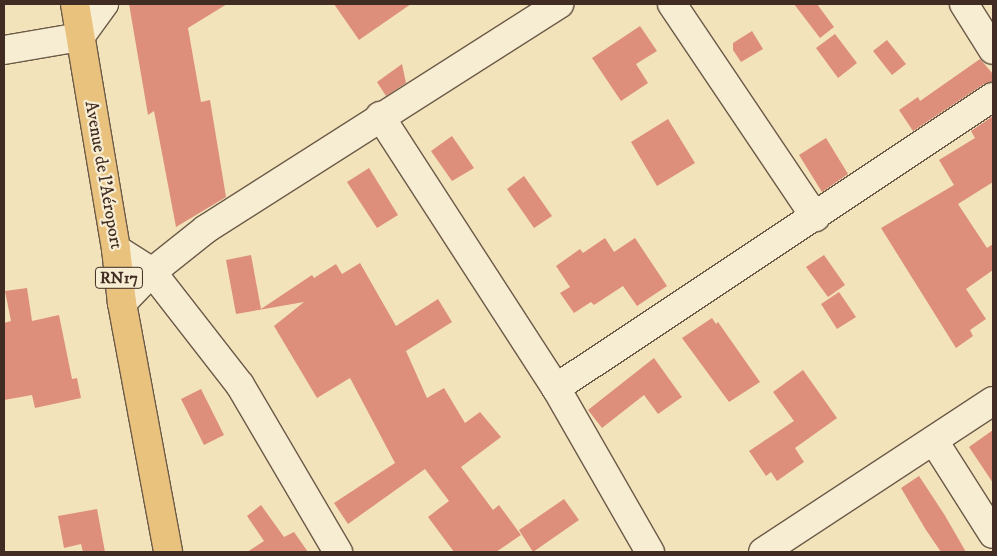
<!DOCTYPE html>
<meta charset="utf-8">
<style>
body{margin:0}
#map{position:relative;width:997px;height:556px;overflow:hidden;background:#f2e3bb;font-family:"IM FELL DW Pica",serif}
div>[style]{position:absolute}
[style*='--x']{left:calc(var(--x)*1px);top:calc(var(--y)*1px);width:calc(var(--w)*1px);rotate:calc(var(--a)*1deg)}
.building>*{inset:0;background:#dd8f7b}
.roads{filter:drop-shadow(1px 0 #6c5a48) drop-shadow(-1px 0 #6c5a48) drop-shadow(0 1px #6c5a48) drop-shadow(0 -1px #6c5a48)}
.minor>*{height:28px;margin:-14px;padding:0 14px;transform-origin:14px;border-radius:14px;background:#f7edd3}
.primary>*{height:28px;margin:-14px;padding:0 14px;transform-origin:14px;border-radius:14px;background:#e9c27e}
span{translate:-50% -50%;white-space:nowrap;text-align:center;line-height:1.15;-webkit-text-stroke:4.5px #f7edd3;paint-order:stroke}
.shield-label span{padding:1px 4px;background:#f7edd3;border:1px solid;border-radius:4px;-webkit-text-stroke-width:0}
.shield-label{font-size:16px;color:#402c22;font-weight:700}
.street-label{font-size:18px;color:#402c22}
.frame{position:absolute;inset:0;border:5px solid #402c22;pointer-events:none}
</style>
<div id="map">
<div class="building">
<div style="clip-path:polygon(129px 4px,227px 4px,188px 28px,201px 102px,210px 100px,226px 197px,176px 227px,154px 111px,148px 115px)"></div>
<div style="clip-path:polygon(334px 4px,411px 4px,359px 40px)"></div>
<div style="clip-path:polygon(794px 4px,817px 4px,834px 27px,820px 38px)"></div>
<div style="clip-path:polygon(640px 26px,657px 51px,636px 64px,648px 83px,621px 101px,592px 58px)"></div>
<div style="clip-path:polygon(752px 31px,763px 49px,741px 62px,733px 50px,733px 43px)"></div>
<div style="clip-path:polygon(835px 34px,857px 63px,838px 78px,816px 48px)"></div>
<div style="clip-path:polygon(887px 40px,906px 64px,892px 75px,873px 51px)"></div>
<div style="clip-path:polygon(980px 59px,993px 74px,993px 82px,984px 84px,913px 131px,899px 110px,918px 97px,920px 101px)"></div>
<div style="clip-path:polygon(402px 64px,406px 83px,386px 96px,377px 82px)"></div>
<div style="clip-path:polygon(993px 116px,993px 182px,958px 204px,987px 248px,993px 244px,993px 270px,966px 289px,986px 319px,970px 330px,973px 336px,956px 348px,881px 228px,954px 185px,939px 160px,975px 138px,971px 131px)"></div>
<div style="clip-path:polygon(668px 119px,695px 163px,657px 186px,631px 142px)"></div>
<div style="clip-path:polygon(452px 136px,474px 168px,452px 181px,431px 151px)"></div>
<div style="clip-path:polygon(826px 138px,848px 174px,822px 192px,799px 155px)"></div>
<div style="clip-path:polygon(369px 168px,398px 215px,377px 228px,347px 182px)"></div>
<div style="clip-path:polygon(524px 176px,552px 216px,534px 228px,507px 189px)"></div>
<div style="clip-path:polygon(605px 238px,614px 252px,635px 238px,667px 286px,637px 306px,623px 286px,594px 305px,591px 302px,574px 313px,560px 293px,570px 287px,556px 266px,580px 249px,583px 253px)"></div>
<div style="clip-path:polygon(251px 255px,261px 309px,312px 275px,314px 278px,336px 264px,342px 274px,360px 263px,396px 326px,438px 299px,452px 322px,406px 351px,427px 398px,444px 388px,465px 423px,480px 412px,501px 437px,461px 467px,493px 510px,499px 505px,521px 535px,496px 552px,454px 552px,428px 517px,449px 501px,425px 469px,348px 524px,334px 503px,395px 463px,350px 378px,317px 398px,274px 326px,304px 302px,236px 314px,226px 260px)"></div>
<div style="clip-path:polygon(824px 255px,845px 285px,828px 297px,806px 267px)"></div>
<div style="clip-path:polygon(27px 288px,32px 321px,59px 315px,72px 379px,77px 378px,81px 398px,35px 408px,32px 395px,4px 400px,4px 323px,11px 321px,5px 291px)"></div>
<div style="clip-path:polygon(839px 292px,856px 317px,837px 329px,821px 304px)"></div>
<div style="clip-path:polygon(712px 318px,716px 324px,718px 322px,760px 382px,729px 402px,682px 338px)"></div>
<div style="clip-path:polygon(654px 358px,682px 397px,658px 414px,644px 395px,602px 428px,588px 410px)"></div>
<div style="clip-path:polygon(803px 370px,837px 418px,795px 448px,804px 462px,777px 481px,771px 472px,766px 476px,749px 451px,794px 421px,773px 392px)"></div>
<div style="clip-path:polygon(201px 389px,224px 435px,204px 445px,181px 399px)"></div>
<div style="clip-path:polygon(993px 430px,993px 483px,969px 447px)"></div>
<div style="clip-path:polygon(919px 476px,944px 514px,966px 552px,941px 552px,926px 530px,901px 488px)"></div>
<div style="clip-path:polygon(564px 499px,579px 520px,533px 552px,519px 530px)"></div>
<div style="clip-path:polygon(261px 505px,284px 537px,294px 532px,308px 552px,247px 552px,264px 541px,247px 516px)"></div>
<div style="clip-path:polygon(97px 509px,105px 552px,83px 552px,81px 544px,64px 548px,58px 516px)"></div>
</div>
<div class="roads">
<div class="minor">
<div style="--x:672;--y:4;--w:257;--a:56.1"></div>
<div style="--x:964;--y:4;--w:54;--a:57.8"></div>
<div style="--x:4;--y:50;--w:77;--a:-9.7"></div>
<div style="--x:80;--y:37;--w:41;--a:-54"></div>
<div style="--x:380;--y:116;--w:324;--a:57.1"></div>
<div style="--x:556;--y:388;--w:189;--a:60.2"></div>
<div style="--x:116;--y:249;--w:43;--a:32.6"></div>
<div style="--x:152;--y:272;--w:143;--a:52.1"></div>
<div style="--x:240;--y:385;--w:194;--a:59.6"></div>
<div style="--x:122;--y:303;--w:43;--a:-45.9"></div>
<div style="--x:152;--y:272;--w:69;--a:-38.5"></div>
<div style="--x:206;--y:229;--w:419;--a:-32.5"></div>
<div style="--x:556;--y:388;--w:525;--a:-33.66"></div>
<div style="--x:934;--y:441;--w:110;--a:57.6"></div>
<div style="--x:763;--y:552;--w:275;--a:-33.3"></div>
</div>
<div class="primary">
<div style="--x:75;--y:4;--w:248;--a:80.5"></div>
<div style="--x:116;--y:249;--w:54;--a:83.7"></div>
<div style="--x:122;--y:303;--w:253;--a:79.5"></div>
</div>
</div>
<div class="shield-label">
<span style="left:119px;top:278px">RN17</span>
</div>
<div class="street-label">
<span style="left:103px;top:175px;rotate:80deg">Avenue de l'Aéroport</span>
</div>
<div class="frame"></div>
</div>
